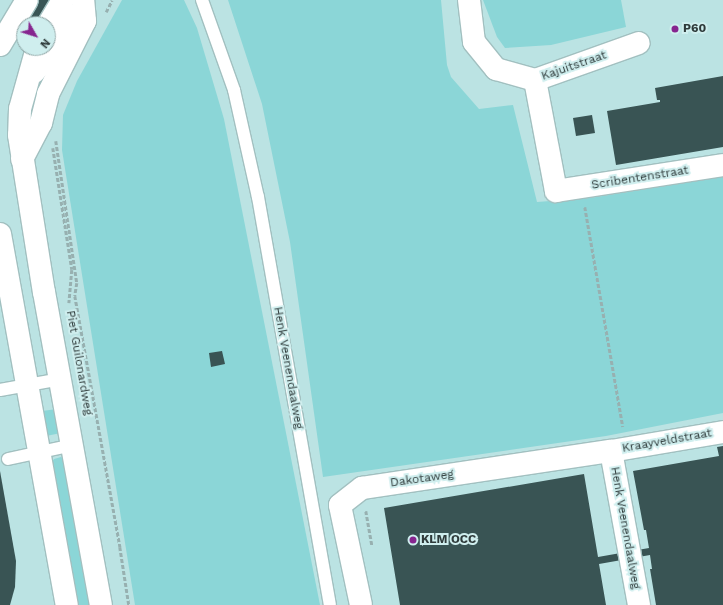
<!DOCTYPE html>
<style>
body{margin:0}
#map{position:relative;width:723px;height:605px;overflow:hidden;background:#cfeeee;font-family:"Work Sans",sans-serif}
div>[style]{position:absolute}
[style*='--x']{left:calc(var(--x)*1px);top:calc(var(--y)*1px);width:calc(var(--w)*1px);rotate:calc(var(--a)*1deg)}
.built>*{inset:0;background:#bbe3e3}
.green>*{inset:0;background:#8bd6d7}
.building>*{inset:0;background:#395454}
.path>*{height:2.5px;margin-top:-1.25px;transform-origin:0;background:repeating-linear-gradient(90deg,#97b0b0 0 4px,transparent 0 6px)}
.roads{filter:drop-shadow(1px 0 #a2c0c0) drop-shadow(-1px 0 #a2c0c0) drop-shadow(0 1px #a2c0c0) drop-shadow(0 -1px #a2c0c0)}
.lane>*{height:12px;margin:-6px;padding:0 6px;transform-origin:6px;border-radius:6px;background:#fff}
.street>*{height:22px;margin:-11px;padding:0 11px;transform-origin:11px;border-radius:11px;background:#fff}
.dots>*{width:11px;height:11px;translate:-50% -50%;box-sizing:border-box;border:2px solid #cfeeee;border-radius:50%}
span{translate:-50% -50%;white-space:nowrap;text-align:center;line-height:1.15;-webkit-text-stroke:4px #cfeeee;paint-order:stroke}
.poi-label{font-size:12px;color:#2e3a3a;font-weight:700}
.left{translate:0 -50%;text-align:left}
.street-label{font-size:12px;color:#2e3a3a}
.north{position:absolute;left:16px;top:16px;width:40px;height:40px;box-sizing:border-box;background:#cfeeee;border:1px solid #8fa6a6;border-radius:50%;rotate:129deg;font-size:11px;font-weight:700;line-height:16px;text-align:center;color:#2e3a3a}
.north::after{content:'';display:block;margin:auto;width:14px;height:18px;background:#86258f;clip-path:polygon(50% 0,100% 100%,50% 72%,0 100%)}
</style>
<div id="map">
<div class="built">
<div style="clip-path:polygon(evenodd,0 0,723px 0,723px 605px,0 605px,0 0,24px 24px,48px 24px,48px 48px,24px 48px,24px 24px)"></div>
</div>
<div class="green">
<div style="clip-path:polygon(122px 0,184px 0,197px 28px,224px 119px,320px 605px,135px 605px,62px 150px,63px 115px,77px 81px)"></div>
<div style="clip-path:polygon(228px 0,441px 0,447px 65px,451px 77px,479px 109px,513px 105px,537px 202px,590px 198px,723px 177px,723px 413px,606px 436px,323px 477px,290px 242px,262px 104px)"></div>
<div style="clip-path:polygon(483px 0,621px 0,626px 27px,551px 45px,505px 48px,497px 37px)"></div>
<div style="clip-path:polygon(57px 409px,61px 433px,46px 436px,42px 411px)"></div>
<div style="clip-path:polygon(61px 457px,64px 459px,91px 605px,76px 605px,52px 462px,54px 459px)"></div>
</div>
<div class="building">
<div style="clip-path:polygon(37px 0,53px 0,36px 24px,25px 24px)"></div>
<div style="clip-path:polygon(24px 27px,24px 38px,20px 36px)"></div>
<div style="clip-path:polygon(723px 76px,723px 147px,616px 165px,607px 111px,660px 102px,660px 100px,657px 100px,655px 88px)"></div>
<div style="clip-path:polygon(592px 115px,595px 133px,576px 136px,573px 118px)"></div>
<div style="clip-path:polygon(222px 351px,225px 364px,211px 367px,209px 353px)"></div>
<div style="clip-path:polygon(723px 446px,723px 605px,656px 605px,650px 569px,652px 569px,650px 555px,599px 564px,606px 605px,400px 605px,384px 508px,584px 474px,598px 557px,649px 548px,646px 530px,644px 530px,633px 471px,719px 456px,717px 447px)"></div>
<div style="clip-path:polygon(0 471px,16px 561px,15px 587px,10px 605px,0 605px)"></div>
</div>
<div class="path">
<div style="--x:106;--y:12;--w:13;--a:-63"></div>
<div style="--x:56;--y:141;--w:144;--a:81.6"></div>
<div style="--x:77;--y:283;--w:13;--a:99"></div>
<div style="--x:75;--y:296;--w:255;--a:79.8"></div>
<div style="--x:120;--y:547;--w:59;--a:81.2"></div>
<div style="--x:53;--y:148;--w:123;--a:81.1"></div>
<div style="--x:72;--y:270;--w:33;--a:95"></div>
<div style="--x:585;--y:207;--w:223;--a:80.2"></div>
<div style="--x:366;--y:511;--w:35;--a:80"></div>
</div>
<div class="roads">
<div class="lane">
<div style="--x:202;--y:0;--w:96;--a:70.4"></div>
<div style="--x:234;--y:90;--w:110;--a:77.4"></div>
<div style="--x:258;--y:197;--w:414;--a:80"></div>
<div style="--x:0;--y:390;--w:62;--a:-10.2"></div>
<div style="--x:8;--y:459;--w:66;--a:-12.2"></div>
</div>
<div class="street">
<div style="--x:469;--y:0;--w:42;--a:83.2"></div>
<div style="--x:474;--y:42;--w:35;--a:51"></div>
<div style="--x:496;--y:69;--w:41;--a:15.8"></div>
<div style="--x:535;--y:80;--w:110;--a:-19.6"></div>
<div style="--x:48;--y:25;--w:29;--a:-59"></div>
<div style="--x:0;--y:45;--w:52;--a:-59"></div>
<div style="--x:37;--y:48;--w:63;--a:105.6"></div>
<div style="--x:20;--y:109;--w:26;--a:92"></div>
<div style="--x:19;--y:135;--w:159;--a:81"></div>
<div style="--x:44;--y:292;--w:318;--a:79.7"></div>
<div style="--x:34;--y:72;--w:38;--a:-51"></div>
<div style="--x:58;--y:42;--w:30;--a:-62"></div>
<div style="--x:535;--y:80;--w:113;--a:79.3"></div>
<div style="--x:556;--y:191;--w:169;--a:-8.8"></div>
<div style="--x:22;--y:159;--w:41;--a:-62.2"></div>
<div style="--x:41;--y:123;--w:30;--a:-76"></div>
<div style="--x:48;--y:94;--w:82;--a:-63.1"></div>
<div style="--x:85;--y:21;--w:21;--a:-95"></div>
<div style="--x:0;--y:234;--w:377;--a:79.8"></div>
<div style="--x:611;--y:451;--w:157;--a:79.7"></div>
<div style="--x:361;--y:605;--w:102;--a:-101.9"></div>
<div style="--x:340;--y:505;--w:28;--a:-38"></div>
<div style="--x:362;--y:488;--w:252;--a:-8.5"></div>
<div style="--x:611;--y:451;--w:114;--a:-9.6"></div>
</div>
</div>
<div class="dots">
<div style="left:675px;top:29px;background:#86258f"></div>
<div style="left:413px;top:540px;background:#86258f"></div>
</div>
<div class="poi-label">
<span class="left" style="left:683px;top:29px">P60</span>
<span class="left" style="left:421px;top:540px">KLM OCC</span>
</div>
<div class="street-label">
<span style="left:574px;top:66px;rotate:-19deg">Kajuitstraat</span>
<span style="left:640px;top:178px;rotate:-9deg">Scribentenstraat</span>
<span style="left:79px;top:363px;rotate:80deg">Piet Guilonardweg</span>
<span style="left:288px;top:368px;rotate:80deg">Henk Veenendaalweg</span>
<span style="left:667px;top:441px;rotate:-10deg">Kraayveldstraat</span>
<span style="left:422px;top:479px;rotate:-8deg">Dakotaweg</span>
<span style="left:625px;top:528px;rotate:80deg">Henk Veenendaalweg</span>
</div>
<div class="north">N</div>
</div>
